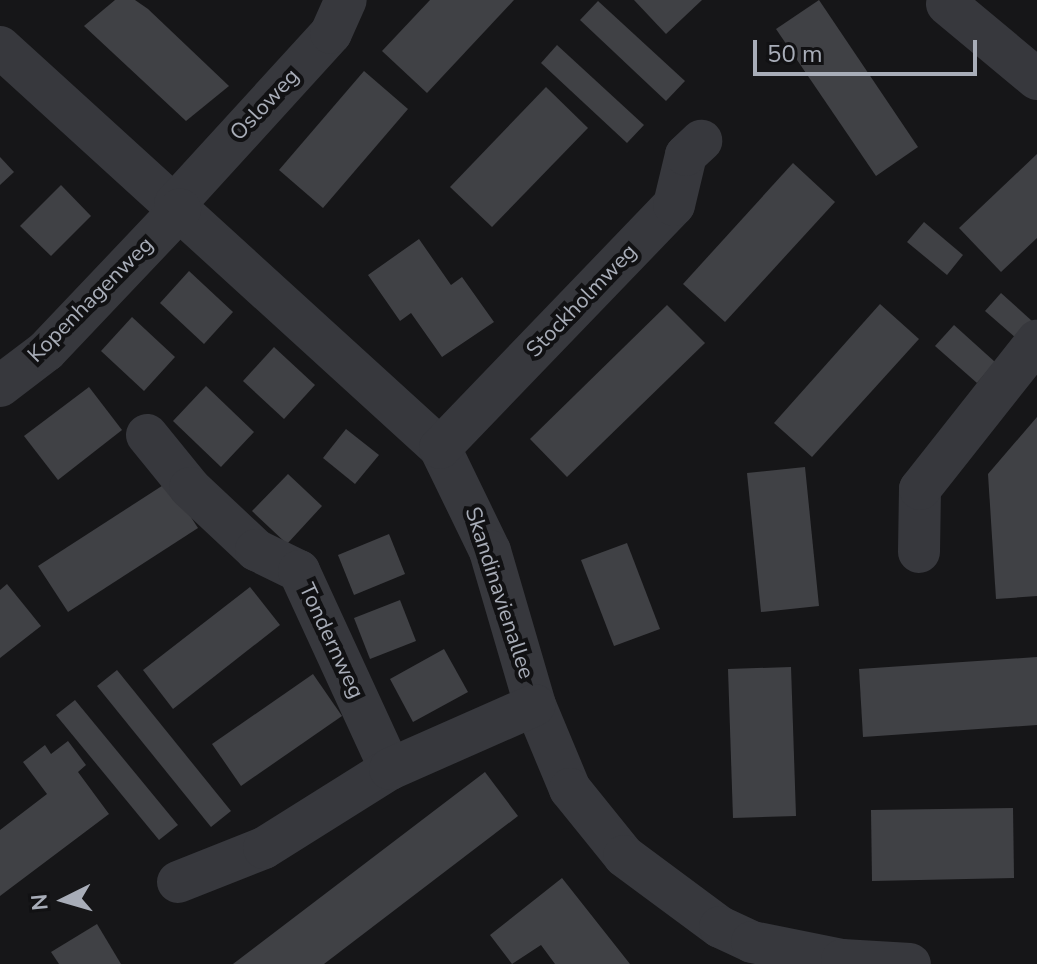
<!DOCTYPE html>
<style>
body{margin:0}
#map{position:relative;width:1037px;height:964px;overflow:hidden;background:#161618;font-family:"Nunito Sans",sans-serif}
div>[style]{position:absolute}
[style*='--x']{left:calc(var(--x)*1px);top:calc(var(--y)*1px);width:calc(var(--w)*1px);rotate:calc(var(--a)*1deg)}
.building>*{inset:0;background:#404145}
.minor>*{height:42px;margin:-21px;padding:0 21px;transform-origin:21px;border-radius:21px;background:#37383d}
span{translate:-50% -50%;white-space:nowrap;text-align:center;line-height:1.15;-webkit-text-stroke:8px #111113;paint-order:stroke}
.street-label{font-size:22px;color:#a8adb8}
.north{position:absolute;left:24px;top:860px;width:80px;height:80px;-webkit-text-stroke:6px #111113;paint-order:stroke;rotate:265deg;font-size:22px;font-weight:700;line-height:32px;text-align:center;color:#a8adb8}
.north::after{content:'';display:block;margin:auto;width:28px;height:36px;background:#a8adb8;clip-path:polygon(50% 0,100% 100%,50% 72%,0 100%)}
.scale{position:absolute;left:753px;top:40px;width:224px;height:36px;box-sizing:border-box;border:4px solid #a8adb8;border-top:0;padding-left:10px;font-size:24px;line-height:28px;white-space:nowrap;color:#a8adb8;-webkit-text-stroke:6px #111113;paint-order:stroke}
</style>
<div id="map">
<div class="building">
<div style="clip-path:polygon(115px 0,135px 0,148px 9px,229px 86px,186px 121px,84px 26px)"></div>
<div style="clip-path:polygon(430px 0,514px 0,427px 93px,382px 51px)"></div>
<div style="clip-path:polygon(634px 0,702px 0,666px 34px)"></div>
<div style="clip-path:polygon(819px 0,918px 147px,876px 176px,776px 29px)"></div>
<div style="clip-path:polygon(598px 1px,685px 81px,666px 101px,580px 20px)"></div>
<div style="clip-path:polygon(557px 45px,644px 125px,627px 143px,541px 63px)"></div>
<div style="clip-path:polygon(364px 71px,408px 109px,323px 208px,279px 170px)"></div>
<div style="clip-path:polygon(546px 87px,588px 128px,492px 227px,450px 187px)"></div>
<div style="clip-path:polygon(1037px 154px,1037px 238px,1001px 272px,959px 228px)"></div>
<div style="clip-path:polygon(0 157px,14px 172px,0 185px)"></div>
<div style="clip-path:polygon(793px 163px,835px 202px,725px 322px,683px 284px)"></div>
<div style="clip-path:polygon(61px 185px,91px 216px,51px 256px,20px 226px)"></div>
<div style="clip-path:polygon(924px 222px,963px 255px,947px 275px,907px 242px)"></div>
<div style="clip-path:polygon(419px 239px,451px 285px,462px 277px,494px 322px,442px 357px,411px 313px,400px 321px,368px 275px)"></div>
<div style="clip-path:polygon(189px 271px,233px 312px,204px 344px,160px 303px)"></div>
<div style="clip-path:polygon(1001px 293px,1032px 321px,1016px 338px,985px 311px)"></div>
<div style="clip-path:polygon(880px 304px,919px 339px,812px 457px,774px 423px)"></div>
<div style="clip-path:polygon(667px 305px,705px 343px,567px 477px,530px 439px)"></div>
<div style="clip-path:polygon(132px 317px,175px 357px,144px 391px,101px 351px)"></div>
<div style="clip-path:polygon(954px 325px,995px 362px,977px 383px,935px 346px)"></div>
<div style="clip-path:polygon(274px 347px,315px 385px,284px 419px,243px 381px)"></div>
<div style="clip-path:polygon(206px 386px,254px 432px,221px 467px,173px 421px)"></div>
<div style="clip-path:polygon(89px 387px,122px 430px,58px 480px,24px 436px)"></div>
<div style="clip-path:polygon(1037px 417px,1037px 596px,996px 599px,988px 474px)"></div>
<div style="clip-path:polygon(346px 429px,379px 455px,355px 484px,323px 458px)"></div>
<div style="clip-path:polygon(805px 467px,819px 606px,761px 612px,747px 473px)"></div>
<div style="clip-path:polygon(288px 474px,322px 506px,287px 544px,252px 511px)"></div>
<div style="clip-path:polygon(168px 482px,198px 528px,68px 612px,38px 566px)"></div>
<div style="clip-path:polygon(389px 534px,405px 574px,354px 595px,338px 555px)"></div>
<div style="clip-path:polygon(627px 543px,660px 629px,614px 646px,581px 560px)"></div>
<div style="clip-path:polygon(7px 584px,41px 626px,0 658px,0 590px)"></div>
<div style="clip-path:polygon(250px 587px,280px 625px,173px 709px,143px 670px)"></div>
<div style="clip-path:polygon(400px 600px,416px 641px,370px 659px,354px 618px)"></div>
<div style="clip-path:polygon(444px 649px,468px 692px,413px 722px,390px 679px)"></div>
<div style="clip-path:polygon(1037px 657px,1037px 725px,863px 737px,859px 669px)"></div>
<div style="clip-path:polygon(791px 667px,796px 816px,733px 818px,728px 669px)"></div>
<div style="clip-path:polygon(117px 670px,231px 811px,211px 827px,97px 686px)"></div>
<div style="clip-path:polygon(313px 674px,342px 716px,241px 786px,212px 744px)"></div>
<div style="clip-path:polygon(75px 700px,178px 825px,159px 840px,56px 715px)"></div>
<div style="clip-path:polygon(68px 741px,86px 765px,78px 772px,109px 814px,0 896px,0 830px,47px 794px,23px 762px,45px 745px,51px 754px)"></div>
<div style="clip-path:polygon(485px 772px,518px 816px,324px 964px,233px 964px)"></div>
<div style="clip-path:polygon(1013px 808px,1014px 878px,872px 881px,871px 810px)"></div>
<div style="clip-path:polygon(562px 878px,630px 964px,555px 964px,541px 945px,512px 964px,490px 935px)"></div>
<div style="clip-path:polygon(97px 924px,121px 964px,59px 964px,51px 952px)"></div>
</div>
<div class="minor">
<div style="--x:947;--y:4;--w:117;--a:39.8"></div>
<div style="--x:0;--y:47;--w:595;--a:42.34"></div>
<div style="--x:440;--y:448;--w:114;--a:64.1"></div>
<div style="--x:490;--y:551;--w:160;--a:73.7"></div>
<div style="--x:535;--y:705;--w:91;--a:67.4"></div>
<div style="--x:570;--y:789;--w:86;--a:51.1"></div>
<div style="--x:624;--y:856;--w:119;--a:36.5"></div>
<div style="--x:720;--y:927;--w:35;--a:25"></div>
<div style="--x:752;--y:942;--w:92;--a:11.3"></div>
<div style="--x:842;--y:960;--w:68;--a:3.4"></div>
<div style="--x:175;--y:204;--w:231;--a:-47.6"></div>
<div style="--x:331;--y:33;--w:36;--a:-66"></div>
<div style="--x:0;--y:386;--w:58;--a:-37.3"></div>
<div style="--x:46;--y:351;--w:195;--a:-46.5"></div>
<div style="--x:147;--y:435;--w:68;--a:50.9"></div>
<div style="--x:190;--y:488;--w:91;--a:43.2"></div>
<div style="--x:256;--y:550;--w:48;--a:26"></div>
<div style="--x:299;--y:571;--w:218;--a:65.3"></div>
<div style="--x:440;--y:448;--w:337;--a:-46.1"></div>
<div style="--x:674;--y:205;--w:51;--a:-76.5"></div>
<div style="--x:686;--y:155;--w:21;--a:-43"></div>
<div style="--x:919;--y:552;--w:63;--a:-89.1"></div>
<div style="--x:920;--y:489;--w:189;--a:-51.7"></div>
<div style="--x:178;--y:882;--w:92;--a:-21.6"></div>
<div style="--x:264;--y:848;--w:149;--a:-32.1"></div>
<div style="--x:390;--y:769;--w:158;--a:-23.8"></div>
</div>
<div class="street-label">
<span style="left:265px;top:105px;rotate:-47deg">Osloweg</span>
<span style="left:91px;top:300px;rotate:-45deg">Kopenhagenweg</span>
<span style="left:582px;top:301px;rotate:-46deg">Stockholmweg</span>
<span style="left:499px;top:593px;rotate:72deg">Skandinavienallee</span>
<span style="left:331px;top:641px;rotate:65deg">Tondernweg</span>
</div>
<div class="north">N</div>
<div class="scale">50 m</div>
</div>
